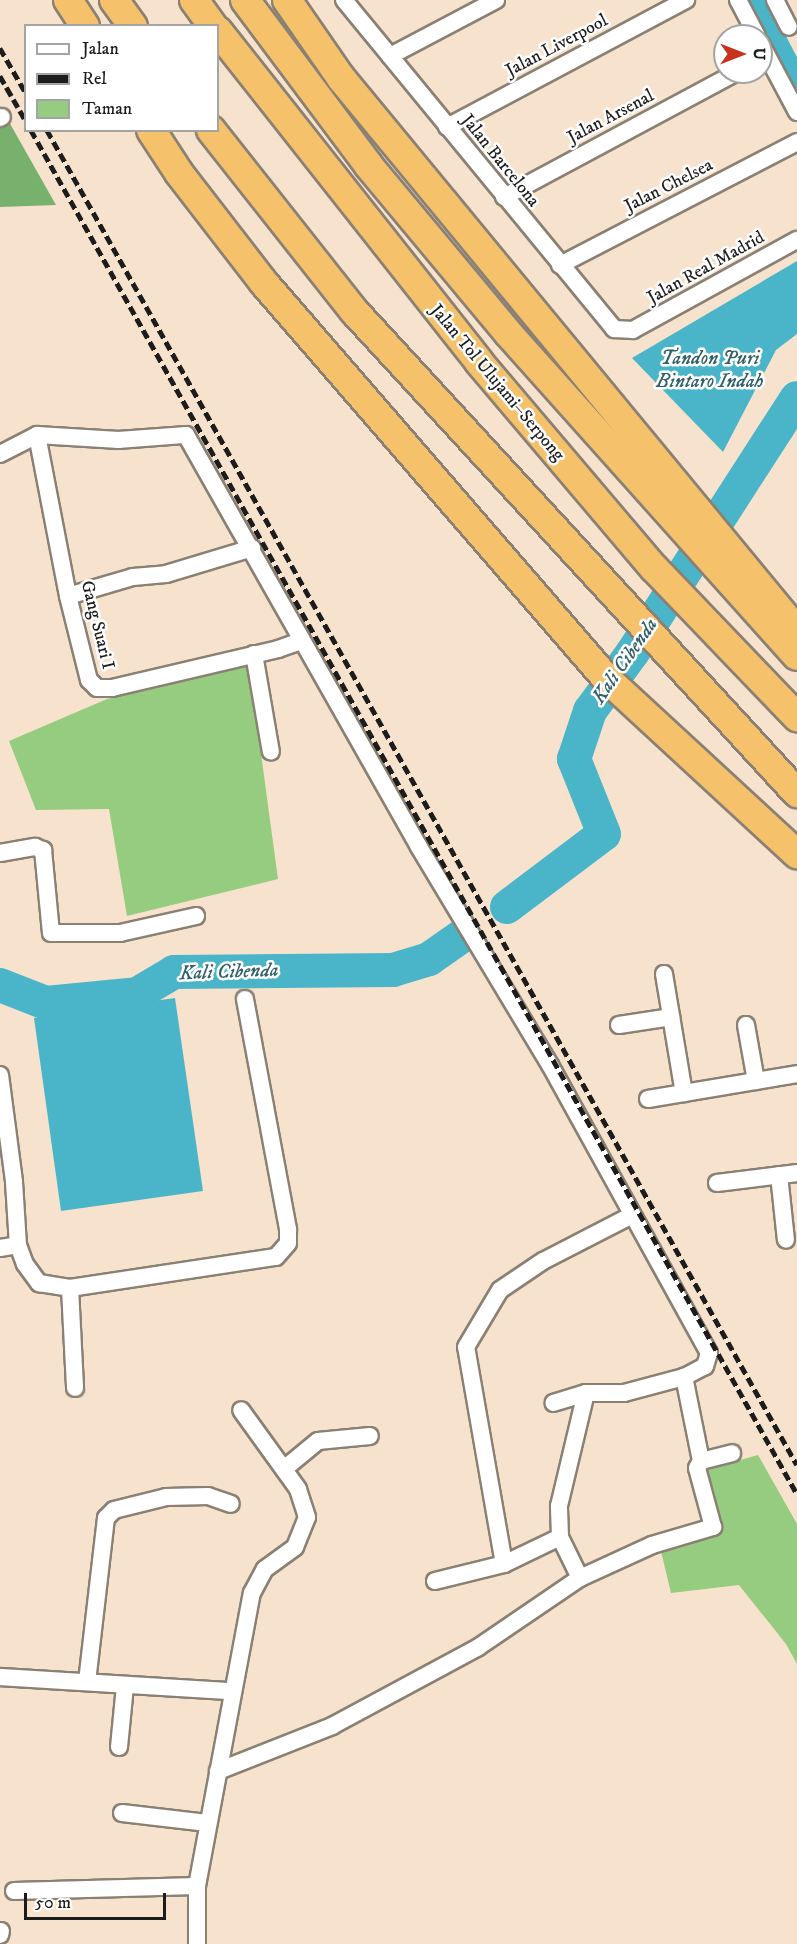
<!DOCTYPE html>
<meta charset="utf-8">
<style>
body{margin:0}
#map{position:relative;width:797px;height:1944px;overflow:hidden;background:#f7e3cd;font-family:"IM FELL DW Pica",serif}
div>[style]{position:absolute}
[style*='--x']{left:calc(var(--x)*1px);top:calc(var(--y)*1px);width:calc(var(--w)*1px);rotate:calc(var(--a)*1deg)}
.green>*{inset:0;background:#95cc7f}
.forest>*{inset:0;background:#78b06e}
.water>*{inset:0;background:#4ab5c8}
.river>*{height:34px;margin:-17px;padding:0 17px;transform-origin:17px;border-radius:17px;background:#4ab5c8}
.roads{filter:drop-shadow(2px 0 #8a8074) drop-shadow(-2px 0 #8a8074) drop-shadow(0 2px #8a8074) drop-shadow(0 -2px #8a8074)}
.minor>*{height:16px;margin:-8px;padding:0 8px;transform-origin:8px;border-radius:8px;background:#fff}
.motorway>*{height:28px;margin:-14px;padding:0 14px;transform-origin:14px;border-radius:14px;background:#f5c16b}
.rail>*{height:4.5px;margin-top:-2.25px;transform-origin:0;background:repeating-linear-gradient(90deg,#1c1c1c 0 9px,transparent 0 13.5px)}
span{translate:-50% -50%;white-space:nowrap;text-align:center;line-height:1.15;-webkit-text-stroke:5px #fff;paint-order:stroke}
.street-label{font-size:18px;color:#1c1c1c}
.water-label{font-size:20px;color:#316169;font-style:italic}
.legend{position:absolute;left:24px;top:24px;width:195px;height:108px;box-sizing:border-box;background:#fff;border:2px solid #a4a4a4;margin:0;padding:8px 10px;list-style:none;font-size:18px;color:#1c1c1c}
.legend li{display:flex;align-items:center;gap:12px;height:30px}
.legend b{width:30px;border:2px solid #a4a4a4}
.north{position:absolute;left:713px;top:24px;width:60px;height:60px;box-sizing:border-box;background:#fff;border:2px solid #a4a4a4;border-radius:50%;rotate:90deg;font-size:16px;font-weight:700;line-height:24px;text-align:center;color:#1c1c1c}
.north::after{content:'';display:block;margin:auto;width:21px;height:27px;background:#c8321e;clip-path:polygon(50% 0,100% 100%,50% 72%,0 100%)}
.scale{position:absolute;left:24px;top:1893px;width:142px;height:27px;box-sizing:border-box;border:3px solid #1c1c1c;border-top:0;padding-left:8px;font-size:18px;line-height:21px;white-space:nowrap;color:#1c1c1c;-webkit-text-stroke:4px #fff;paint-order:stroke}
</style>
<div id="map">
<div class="green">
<div style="clip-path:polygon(249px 665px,278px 879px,127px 916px,109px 809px,36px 810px,9px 741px,107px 699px)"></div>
<div style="clip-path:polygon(758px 1455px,797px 1524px,797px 1664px,786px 1644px,739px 1585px,671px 1593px,660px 1547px,718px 1529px,706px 1470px)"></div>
</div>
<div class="forest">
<div style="clip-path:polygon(0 106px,56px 205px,0 207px)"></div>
</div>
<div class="water">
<div style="clip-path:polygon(797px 261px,797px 334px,776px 350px,723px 452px,632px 358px)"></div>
<div style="clip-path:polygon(175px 998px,203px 1191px,61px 1211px,34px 1018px)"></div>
</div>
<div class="river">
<div style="--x:748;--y:0;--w:106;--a:62.5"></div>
<div style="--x:507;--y:907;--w:121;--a:-37"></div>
<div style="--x:604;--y:834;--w:81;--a:-111.8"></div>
<div style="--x:574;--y:759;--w:51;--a:-71.6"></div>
<div style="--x:590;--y:711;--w:73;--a:-53.9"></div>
<div style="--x:633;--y:652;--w:302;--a:-57.2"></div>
<div style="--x:0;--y:985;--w:49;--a:21.4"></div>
<div style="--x:46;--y:1003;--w:91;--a:-5.6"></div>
<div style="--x:137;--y:994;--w:43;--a:-30.7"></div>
<div style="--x:174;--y:972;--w:219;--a:-0.5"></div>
<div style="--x:393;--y:970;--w:38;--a:-17"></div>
<div style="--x:429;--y:959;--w:38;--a:-35"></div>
</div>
<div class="roads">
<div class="minor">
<div style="--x:344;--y:0;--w:426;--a:50.6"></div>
<div style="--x:614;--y:329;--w:19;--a:3"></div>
<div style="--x:633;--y:330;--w:187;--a:-28.8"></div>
<div style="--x:738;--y:0;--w:41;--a:62.2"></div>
<div style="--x:775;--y:0;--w:30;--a:63"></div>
<div style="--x:761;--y:44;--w:77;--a:62.1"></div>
<div style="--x:390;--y:56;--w:120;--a:-27.8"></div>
<div style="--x:0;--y:118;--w:2;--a:-27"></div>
<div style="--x:447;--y:127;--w:271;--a:-28"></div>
<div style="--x:504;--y:197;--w:264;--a:-28.2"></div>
<div style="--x:560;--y:265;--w:267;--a:-27.4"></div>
<div style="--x:37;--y:435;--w:164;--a:79.1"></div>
<div style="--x:68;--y:596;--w:87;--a:76"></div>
<div style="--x:89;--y:680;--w:11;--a:45"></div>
<div style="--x:97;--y:688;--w:15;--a:0"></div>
<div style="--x:112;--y:688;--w:171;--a:-13.2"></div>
<div style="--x:278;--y:649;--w:24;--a:-19"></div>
<div style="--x:0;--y:454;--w:42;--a:-27.2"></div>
<div style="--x:37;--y:435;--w:82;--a:3.5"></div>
<div style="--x:119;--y:440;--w:67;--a:-4.3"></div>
<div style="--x:186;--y:435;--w:473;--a:60.5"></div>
<div style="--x:419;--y:847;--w:254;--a:59"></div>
<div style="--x:550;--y:1065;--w:329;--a:61.1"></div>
<div style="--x:709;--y:1353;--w:14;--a:107"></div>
<div style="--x:705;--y:1366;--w:24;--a:152"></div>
<div style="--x:684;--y:1377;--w:62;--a:165.1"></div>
<div style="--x:624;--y:1393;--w:38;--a:180"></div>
<div style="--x:586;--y:1393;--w:34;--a:163"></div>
<div style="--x:68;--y:596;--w:68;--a:-16.3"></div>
<div style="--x:133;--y:577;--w:33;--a:-5"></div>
<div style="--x:166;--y:574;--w:90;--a:-16.8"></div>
<div style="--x:254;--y:654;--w:99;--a:80.2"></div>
<div style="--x:0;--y:853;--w:36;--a:-10"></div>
<div style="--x:35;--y:847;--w:9;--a:21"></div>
<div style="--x:43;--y:850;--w:83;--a:84.5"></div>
<div style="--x:51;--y:933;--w:69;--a:0"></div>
<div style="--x:120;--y:933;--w:78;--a:-12.6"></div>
<div style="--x:664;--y:974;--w:121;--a:80.5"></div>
<div style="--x:619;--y:1025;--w:53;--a:-8.7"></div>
<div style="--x:746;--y:1025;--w:57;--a:79.9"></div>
<div style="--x:0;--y:1075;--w:108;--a:82.5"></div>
<div style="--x:14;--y:1182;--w:63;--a:86.4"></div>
<div style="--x:18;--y:1245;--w:20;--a:70"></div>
<div style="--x:25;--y:1264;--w:24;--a:54"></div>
<div style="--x:39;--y:1283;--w:31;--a:9"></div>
<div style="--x:70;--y:1288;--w:208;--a:-8.6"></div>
<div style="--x:276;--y:1257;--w:18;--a:-49"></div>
<div style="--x:288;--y:1243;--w:14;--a:-90"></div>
<div style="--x:288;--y:1229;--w:234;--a:-100.6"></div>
<div style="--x:648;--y:1099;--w:151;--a:-9.5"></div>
<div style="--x:779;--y:1175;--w:65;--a:83.9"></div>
<div style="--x:717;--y:1183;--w:81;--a:-7.1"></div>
<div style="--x:0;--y:1248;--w:18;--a:-9"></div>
<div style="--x:70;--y:1288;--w:100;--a:87.1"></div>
<div style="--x:701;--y:1461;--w:32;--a:-14"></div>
<div style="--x:284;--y:1469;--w:44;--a:-39.5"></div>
<div style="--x:318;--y:1441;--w:52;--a:-5.5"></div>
<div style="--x:504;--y:1564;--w:220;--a:-99.9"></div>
<div style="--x:466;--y:1347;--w:66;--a:-59.2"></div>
<div style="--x:500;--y:1290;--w:52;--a:-34"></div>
<div style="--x:543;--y:1261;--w:98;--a:-27.3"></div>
<div style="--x:580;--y:1578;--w:46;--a:-116"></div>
<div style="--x:560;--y:1537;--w:31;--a:-92"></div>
<div style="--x:559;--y:1506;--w:116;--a:-76.6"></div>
<div style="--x:435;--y:1581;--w:71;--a:-13.8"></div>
<div style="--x:504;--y:1564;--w:62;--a:-25.7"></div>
<div style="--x:0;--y:1677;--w:232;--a:3.5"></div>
<div style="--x:87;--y:1682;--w:165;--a:-83.4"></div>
<div style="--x:106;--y:1518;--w:11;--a:-45"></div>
<div style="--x:114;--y:1510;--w:54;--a:-14"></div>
<div style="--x:166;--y:1497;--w:42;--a:-1.4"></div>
<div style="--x:208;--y:1496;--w:24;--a:19"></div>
<div style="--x:119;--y:1747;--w:61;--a:-84.4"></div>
<div style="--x:218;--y:1771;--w:123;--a:-21.5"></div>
<div style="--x:332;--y:1726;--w:165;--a:-28.3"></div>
<div style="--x:477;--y:1648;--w:125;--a:-34.2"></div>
<div style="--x:580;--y:1578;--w:79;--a:-24.6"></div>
<div style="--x:652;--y:1545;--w:64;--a:-16.4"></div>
<div style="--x:713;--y:1527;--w:61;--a:-105.2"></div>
<div style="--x:697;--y:1468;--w:8;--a:-60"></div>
<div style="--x:701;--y:1461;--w:86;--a:-101.4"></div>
<div style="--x:122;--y:1813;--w:86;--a:6.7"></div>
<div style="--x:14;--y:1891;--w:183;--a:-1.6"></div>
<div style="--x:0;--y:1935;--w:4;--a:-76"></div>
<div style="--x:197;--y:1944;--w:58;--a:-90"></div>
<div style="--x:197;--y:1886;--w:298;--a:-79.4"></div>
<div style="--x:252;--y:1593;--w:27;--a:-62"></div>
<div style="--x:265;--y:1569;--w:37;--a:-36"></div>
<div style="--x:295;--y:1547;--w:32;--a:-68"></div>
<div style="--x:307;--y:1517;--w:29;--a:-108"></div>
<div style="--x:298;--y:1489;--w:97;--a:-125.8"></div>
</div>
<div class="motorway">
<div style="--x:68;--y:0;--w:31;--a:57"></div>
<div style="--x:114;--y:0;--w:32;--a:54"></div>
<div style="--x:194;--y:0;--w:32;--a:54"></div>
<div style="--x:245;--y:0;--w:207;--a:53.2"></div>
<div style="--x:369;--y:166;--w:217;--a:50.2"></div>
<div style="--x:508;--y:333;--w:433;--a:48.2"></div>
<div style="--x:287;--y:0;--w:95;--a:55.3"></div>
<div style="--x:341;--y:78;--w:717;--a:50.49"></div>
<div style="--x:218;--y:31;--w:422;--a:51.7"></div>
<div style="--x:479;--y:362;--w:270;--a:49.7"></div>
<div style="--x:654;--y:568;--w:207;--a:46.2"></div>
<div style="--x:151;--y:130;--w:51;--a:56.9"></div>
<div style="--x:179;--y:173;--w:139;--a:52.3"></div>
<div style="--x:264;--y:283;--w:522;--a:49.11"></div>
<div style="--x:606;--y:678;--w:260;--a:42.7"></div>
<div style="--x:211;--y:130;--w:231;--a:51.7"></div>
<div style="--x:354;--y:311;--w:655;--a:47.41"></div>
</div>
</div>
<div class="rail">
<div style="--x:0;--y:48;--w:52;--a:60"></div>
<div style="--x:0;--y:76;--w:52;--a:60"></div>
<div style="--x:31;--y:130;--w:1564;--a:60.68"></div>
<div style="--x:47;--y:130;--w:1531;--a:60.67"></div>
</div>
<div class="street-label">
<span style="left:557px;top:46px;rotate:-28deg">Jalan Liverpool</span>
<span style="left:611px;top:117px;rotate:-28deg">Jalan Arsenal</span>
<span style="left:500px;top:161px;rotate:51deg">Jalan Barcelona</span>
<span style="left:669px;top:186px;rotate:-27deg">Jalan Chelsea</span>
<span style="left:706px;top:268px;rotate:-29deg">Jalan Real Madrid</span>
<span style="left:497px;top:383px;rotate:50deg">Jalan Tol Ulujami–Serpong</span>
<span style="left:97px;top:625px;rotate:76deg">Gang Suari I</span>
</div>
<div class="water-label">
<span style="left:710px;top:370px">Tandon Puri<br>Bintaro Indah</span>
<span style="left:625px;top:661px;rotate:-55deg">Kali Cibenda</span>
<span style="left:229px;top:972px;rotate:-2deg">Kali Cibenda</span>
</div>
<ul class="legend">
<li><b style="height:8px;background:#fff"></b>Jalan</li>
<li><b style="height:8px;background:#1c1c1c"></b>Rel</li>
<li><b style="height:16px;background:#95cc7f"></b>Taman</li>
</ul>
<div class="north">U</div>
<div class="scale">50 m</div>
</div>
